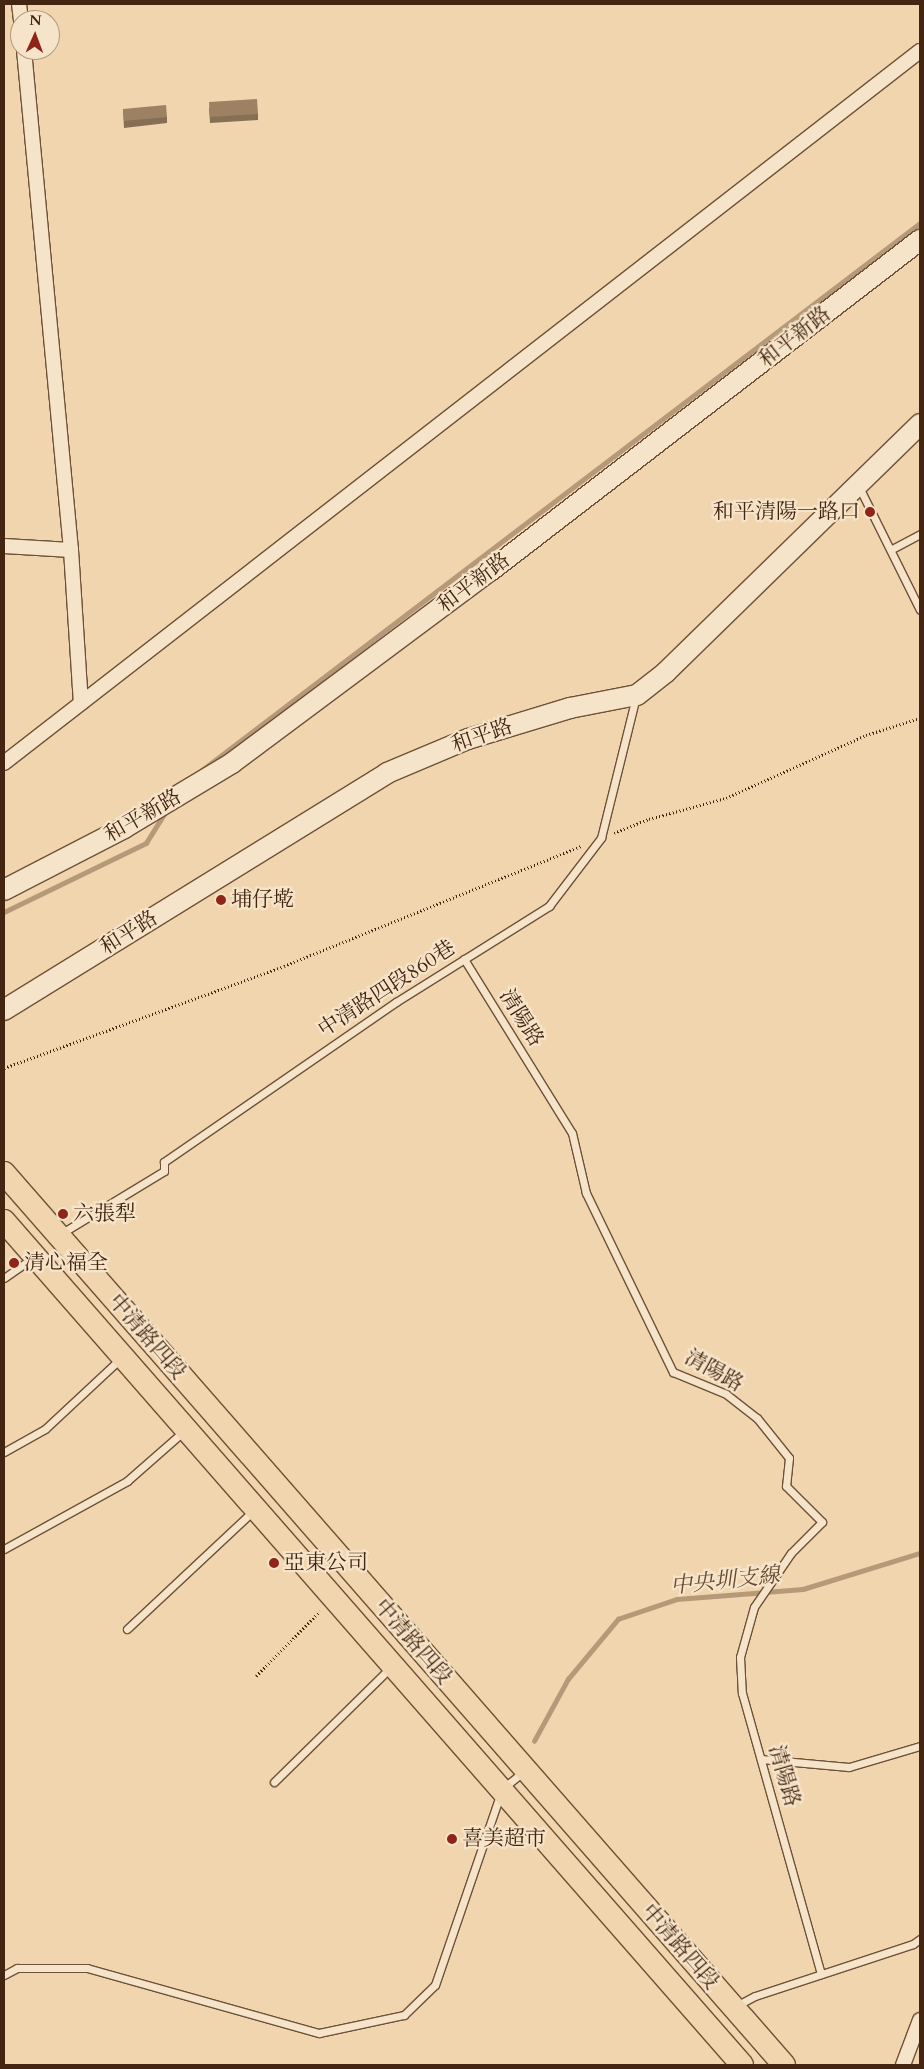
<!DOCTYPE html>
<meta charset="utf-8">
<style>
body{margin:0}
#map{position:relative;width:924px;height:2069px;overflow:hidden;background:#f1d5ae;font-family:Cardo,"Noto Serif TC",serif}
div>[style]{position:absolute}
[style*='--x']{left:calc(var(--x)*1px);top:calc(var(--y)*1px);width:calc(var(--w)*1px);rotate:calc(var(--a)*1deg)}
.stream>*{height:4.5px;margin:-2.25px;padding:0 2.25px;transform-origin:2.25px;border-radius:2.25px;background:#b69979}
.path>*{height:2.5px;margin-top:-1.25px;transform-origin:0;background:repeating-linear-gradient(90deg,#432511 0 1px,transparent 0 3.5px)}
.roads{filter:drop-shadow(1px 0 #6e5138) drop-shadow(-1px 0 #6e5138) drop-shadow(0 1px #6e5138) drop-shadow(0 -1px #6e5138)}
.lane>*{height:7px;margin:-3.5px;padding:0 3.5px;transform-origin:3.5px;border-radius:3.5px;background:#f6e4ca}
.street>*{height:14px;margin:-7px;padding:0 7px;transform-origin:7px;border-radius:7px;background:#f6e4ca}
.secondary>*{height:20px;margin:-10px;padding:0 10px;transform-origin:10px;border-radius:10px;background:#f6e4ca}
.primary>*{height:22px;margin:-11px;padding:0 11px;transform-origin:11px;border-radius:11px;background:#f1d5ae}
.wall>*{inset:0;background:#876f55}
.building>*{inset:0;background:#9d8163}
.dots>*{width:14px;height:14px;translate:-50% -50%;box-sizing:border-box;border:2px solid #f6e4ca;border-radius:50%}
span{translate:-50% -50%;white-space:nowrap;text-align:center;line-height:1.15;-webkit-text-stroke:4.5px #f6e4ca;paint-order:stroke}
.street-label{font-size:21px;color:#432511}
.poi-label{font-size:21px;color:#432511}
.right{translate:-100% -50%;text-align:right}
.left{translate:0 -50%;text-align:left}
.water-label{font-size:22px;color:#664830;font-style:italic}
.frame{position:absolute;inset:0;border:5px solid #432511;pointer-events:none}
.north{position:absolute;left:10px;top:10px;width:50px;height:50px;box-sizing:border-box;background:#f6e4ca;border:1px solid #ae9880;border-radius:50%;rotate:2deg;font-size:14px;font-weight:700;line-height:20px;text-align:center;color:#432511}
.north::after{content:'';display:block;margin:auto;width:18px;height:22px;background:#8f2418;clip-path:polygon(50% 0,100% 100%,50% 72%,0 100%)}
</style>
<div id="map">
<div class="stream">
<div style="--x:202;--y:770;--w:903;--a:-37.3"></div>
<div style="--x:4;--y:912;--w:158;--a:-25.9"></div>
<div style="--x:146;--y:843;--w:36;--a:-58"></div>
<div style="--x:534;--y:1741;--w:71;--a:-61.3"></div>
<div style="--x:568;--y:1679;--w:78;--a:-50.2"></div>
<div style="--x:618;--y:1619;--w:62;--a:-18.7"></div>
<div style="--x:677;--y:1599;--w:126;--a:-4.5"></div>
<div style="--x:803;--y:1589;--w:122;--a:-17.1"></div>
</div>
<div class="path">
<div style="--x:614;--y:833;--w:38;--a:-22"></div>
<div style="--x:649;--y:819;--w:80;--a:-15.3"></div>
<div style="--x:726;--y:798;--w:154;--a:-24.2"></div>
<div style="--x:866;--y:735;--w:57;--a:-17.5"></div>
<div style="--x:4;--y:1068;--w:298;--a:-20"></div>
<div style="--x:284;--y:966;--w:320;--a:-22"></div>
<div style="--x:256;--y:1676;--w:91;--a:-45.4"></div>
</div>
<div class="roads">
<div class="lane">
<div style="--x:859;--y:487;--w:137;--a:63.6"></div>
<div style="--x:892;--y:549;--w:32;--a:-28"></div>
<div style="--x:464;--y:959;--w:205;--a:58.2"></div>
<div style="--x:572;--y:1133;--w:62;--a:76.9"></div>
<div style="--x:586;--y:1193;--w:199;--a:64.1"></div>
<div style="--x:673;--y:1372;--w:57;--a:22.5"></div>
<div style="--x:726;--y:1394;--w:39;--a:38"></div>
<div style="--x:757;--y:1418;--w:51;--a:51.3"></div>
<div style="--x:789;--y:1458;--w:28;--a:96"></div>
<div style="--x:786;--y:1486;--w:51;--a:45"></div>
<div style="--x:822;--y:1522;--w:44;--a:135"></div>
<div style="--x:791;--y:1553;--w:65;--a:124.4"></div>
<div style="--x:754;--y:1607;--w:52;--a:105.6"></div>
<div style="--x:740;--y:1657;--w:36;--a:87"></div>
<div style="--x:742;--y:1693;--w:292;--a:74.3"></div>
<div style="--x:62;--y:1233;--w:119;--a:-31.3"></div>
<div style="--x:164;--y:1171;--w:9;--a:-90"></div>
<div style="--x:164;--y:1162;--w:282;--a:-34.6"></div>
<div style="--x:396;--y:1002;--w:181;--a:-32.1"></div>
<div style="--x:549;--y:906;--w:86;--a:-52.6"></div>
<div style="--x:601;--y:838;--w:145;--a:-76.1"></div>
<div style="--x:4;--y:1278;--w:35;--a:-35"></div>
<div style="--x:4;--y:1452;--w:47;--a:-29.3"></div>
<div style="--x:45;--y:1429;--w:103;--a:-43"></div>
<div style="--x:4;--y:1549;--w:141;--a:-28.9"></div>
<div style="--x:127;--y:1481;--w:76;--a:-41.3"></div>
<div style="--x:127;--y:1629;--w:173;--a:-43.1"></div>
<div style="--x:761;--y:1759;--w:88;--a:5.2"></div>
<div style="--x:849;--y:1767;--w:74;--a:-16.5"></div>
<div style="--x:274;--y:1782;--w:163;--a:-44.5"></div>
<div style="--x:4;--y:1975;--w:15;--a:-28"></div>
<div style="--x:17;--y:1968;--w:70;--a:0"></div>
<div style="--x:87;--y:1968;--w:241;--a:15.7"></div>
<div style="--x:319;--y:2033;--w:87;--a:-12"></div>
<div style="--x:404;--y:2015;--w:43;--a:-44.1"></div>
<div style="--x:435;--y:1985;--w:207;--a:-71.1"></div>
<div style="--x:502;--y:1789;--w:28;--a:-39"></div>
<div style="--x:736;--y:2006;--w:21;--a:-28"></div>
<div style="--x:755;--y:1996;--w:166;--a:-18.2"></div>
<div style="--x:913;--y:1944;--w:9;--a:-36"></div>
</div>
<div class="street">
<div style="--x:19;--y:4;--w:16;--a:83"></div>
<div style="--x:24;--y:50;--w:502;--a:84.63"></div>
<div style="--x:71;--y:550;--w:153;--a:86.3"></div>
<div style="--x:4;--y:546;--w:67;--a:3.4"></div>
<div style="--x:4;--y:763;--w:1160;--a:-37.86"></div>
<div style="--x:903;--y:2065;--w:48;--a:-69.3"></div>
</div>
<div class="secondary">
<div style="--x:4;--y:890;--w:135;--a:-27.3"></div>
<div style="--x:124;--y:828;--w:126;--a:-31"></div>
<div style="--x:232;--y:763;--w:322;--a:-36.7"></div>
<div style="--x:490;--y:571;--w:543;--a:-37.59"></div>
<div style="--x:4;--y:1010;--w:450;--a:-31.7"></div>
<div style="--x:387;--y:773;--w:88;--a:-22.8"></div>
<div style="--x:468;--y:739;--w:107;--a:-16.9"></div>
<div style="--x:570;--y:708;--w:68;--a:-11"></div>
<div style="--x:637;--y:695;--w:37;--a:-38"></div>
<div style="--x:666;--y:672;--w:355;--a:-44.3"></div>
</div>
<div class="primary">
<div style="--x:4;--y:1173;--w:1185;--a:48.83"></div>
<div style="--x:4;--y:1221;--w:1121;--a:48.83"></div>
</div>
</div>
<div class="wall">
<div style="clip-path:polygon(209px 108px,258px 114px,258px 120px,210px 123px)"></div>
<div style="clip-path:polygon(123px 109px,167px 117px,167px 123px,124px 128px)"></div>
</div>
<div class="building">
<div style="clip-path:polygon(257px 99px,258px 114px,210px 117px,209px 102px)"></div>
<div style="clip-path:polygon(166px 105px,167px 117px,124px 121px,123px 109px)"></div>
</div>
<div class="dots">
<div style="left:870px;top:512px;background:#8f2418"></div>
<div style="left:221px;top:900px;background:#8f2418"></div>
<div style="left:63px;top:1214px;background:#8f2418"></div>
<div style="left:14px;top:1263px;background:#8f2418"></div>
<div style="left:274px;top:1563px;background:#8f2418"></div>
<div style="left:452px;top:1839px;background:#8f2418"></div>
</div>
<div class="street-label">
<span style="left:795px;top:337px;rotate:-38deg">和平新路</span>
<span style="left:474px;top:583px;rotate:-37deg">和平新路</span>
<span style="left:482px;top:736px;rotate:-19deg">和平路</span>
<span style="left:143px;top:816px;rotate:-30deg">和平新路</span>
<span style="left:129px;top:933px;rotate:-32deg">和平路</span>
<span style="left:387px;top:989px;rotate:-33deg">中清路四段860巷</span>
<span style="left:521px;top:1018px;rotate:58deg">清陽路</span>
<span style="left:147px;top:1337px;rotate:49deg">中清路四段</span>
<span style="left:714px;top:1371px;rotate:29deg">清陽路</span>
<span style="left:413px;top:1642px;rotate:49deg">中清路四段</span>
<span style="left:784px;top:1776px;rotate:74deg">清陽路</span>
<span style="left:680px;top:1947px;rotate:49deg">中清路四段</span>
</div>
<div class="poi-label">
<span class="right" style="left:860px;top:512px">和平清陽一路口</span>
<span class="left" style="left:231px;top:900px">埔仔墘</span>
<span class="left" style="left:73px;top:1214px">六張犁</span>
<span class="left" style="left:24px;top:1263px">清心福全</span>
<span class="left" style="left:284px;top:1563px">亞東公司</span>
<span class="left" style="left:462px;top:1839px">喜美超市</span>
</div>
<div class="water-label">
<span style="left:725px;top:1581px;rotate:-6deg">中央圳支線</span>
</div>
<div class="frame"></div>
<div class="north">N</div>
</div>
